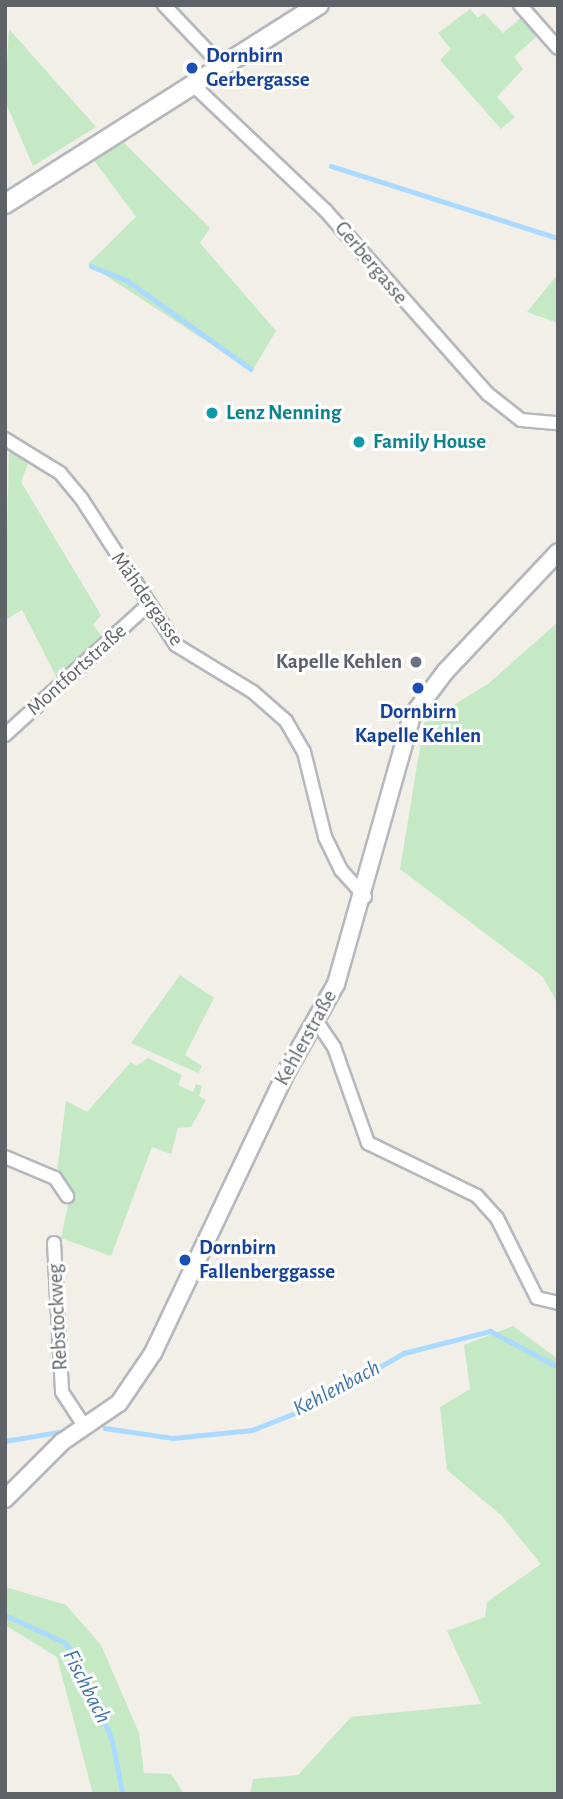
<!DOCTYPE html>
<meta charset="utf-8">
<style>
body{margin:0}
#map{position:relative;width:563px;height:1799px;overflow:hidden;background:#f1efe8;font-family:"Alegreya Sans",sans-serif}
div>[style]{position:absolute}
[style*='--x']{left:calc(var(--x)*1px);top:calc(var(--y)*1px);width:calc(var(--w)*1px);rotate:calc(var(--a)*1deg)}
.green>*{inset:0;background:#c5e8c5}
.stream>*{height:4.5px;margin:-2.25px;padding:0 2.25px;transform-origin:2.25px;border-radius:2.25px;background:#aadaff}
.roads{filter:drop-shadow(2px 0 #b5b8bc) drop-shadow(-2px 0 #b5b8bc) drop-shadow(0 2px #b5b8bc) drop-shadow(0 -2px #b5b8bc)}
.minor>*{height:12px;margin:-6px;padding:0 6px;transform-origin:6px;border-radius:6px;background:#fff}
.tertiary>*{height:16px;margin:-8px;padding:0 8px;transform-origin:8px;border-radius:8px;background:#fff}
.secondary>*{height:18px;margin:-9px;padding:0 9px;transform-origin:9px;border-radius:9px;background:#fff}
.dots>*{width:19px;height:19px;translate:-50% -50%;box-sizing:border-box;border:4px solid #fff;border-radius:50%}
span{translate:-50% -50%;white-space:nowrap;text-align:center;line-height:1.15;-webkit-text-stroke:6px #fff;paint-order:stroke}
.transit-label{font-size:21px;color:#164399;font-weight:700}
.left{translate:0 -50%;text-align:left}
.street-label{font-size:21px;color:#5f6368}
.culture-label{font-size:21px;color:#0d838f;font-weight:700}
.worship-label{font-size:21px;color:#5b616d;font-weight:700}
.right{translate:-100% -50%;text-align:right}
.water-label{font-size:23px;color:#4174aa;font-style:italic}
.frame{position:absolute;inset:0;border:7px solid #5f6368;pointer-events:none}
</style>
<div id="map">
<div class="green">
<div style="clip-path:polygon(470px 9px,478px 18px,484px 13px,503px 33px,522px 17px,538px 35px,514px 57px,523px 69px,497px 97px,515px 117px,501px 129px,440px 60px,451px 49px,438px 33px)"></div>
<div style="clip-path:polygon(9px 29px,96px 127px,33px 166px,5px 101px)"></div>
<div style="clip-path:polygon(119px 138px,210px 228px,200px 243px,276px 331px,252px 371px,88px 264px,136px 217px,90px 155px)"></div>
<div style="clip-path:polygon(558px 274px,558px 323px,527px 312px)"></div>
<div style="clip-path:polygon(9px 450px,29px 461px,21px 482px,101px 615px,93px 625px,101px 635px,57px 678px,22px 610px,5px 620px)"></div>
<div style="clip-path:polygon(558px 622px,558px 1004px,543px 977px,400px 869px,424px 723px,488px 684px)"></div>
<div style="clip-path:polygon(180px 975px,214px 998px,185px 1055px,202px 1066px,198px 1073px,131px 1043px)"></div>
<div style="clip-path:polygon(148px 1058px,182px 1075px,178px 1085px,193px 1092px,196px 1084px,202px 1086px,199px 1096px,206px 1100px,191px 1127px,178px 1128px,171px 1154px,152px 1147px,111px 1256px,61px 1238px,71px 1191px,57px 1171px,66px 1101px,87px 1112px,131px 1062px,136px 1066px)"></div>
<div style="clip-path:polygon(513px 1326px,558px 1359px,558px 1794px,250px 1794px,253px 1779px,298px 1775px,351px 1717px,481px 1704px,447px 1631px,485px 1617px,487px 1602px,541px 1564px,501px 1515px,447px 1470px,440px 1407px,470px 1389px,464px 1345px)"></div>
<div style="clip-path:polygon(5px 1587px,66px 1605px,101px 1645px,139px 1733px,144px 1773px,171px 1774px,184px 1794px,93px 1794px,57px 1657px,5px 1625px)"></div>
</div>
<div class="stream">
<div style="--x:331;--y:166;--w:238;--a:17.6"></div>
<div style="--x:91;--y:266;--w:40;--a:22"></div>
<div style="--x:128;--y:281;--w:151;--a:35.6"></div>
<div style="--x:105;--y:1428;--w:69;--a:8.4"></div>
<div style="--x:173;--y:1438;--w:79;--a:-5.8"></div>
<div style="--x:252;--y:1430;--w:62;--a:-21.6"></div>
<div style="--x:310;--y:1407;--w:108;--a:-29.9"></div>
<div style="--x:404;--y:1353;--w:89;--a:-14.3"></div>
<div style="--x:490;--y:1331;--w:77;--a:27.9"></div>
<div style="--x:5;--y:1441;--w:54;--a:-9.6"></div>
<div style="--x:5;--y:1615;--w:65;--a:24.6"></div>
<div style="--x:64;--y:1642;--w:20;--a:49"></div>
<div style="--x:77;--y:1657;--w:89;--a:66.9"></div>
<div style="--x:112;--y:1739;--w:56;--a:78.7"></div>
</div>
<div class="roads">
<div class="minor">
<div style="--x:164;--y:5;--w:83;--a:46.5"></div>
<div style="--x:520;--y:5;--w:57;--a:48.5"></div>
<div style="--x:191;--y:83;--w:185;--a:43.5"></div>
<div style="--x:325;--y:210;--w:246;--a:48.5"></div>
<div style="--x:488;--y:394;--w:42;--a:38.2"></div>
<div style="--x:521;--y:420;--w:37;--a:5"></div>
<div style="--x:5;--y:439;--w:65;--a:31.7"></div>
<div style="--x:60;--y:473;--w:33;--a:50"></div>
<div style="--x:81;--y:498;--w:175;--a:57.1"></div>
<div style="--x:176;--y:645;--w:90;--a:31.4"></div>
<div style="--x:253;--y:692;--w:44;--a:41.3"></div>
<div style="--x:286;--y:721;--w:36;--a:60"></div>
<div style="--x:304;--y:752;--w:88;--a:76.1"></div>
<div style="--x:325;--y:837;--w:37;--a:64"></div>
<div style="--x:341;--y:870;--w:36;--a:48"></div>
<div style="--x:5;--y:735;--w:193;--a:-42.3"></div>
<div style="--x:315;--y:1019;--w:34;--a:56"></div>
<div style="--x:334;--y:1047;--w:102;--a:70.5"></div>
<div style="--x:368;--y:1143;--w:121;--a:25.9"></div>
<div style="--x:477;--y:1196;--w:30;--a:48"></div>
<div style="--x:497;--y:1218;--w:89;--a:63.4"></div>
<div style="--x:537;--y:1298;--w:22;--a:13"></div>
<div style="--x:5;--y:1157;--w:54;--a:22.8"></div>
<div style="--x:55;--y:1178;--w:22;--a:56"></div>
<div style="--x:54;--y:1243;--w:149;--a:86.9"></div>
<div style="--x:62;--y:1392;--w:42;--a:56.7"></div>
</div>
<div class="tertiary">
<div style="--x:5;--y:1499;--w:81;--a:-45"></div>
<div style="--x:62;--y:1442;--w:69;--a:-34.4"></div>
<div style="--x:119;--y:1403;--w:60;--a:-55.8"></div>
<div style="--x:153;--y:1353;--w:317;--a:-64.6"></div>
<div style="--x:289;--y:1067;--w:95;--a:-60.5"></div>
<div style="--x:336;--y:984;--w:279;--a:-74.2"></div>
<div style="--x:412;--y:716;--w:55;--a:-53.1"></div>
<div style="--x:445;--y:672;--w:165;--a:-46.7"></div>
</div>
<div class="secondary">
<div style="--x:5;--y:204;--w:372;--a:-32.4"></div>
</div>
</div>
<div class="dots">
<div style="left:192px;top:68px;background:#1a4fb4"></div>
<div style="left:212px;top:413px;background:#0f9aa8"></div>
<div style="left:359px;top:442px;background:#0f9aa8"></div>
<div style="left:416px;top:662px;background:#6b7280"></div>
<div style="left:418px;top:688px;background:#1a4fb4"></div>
<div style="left:185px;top:1260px;background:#1a4fb4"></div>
</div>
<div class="transit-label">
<span class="left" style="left:206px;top:68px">Dornbirn<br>Gerbergasse</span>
<span style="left:418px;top:724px">Dornbirn<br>Kapelle Kehlen</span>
<span class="left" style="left:199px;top:1260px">Dornbirn<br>Fallenberggasse</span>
</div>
<div class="street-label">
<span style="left:371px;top:263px;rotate:50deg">Gerbergasse</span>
<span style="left:147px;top:599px;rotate:55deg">Mähdergasse</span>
<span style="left:77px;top:670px;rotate:-42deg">Montfortstraße</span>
<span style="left:306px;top:1038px;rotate:-61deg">Kehlerstraße</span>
<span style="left:58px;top:1317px;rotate:-93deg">Rebstockweg</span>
</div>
<div class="culture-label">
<span class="left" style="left:226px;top:413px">Lenz Nenning</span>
<span class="left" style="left:373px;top:442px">Family House</span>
</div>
<div class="worship-label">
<span class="right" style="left:402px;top:662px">Kapelle Kehlen</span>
</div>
<div class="water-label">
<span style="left:337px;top:1389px;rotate:-28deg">Kehlenbach</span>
<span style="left:86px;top:1687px;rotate:63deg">Fischbach</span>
</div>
<div class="frame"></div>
</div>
